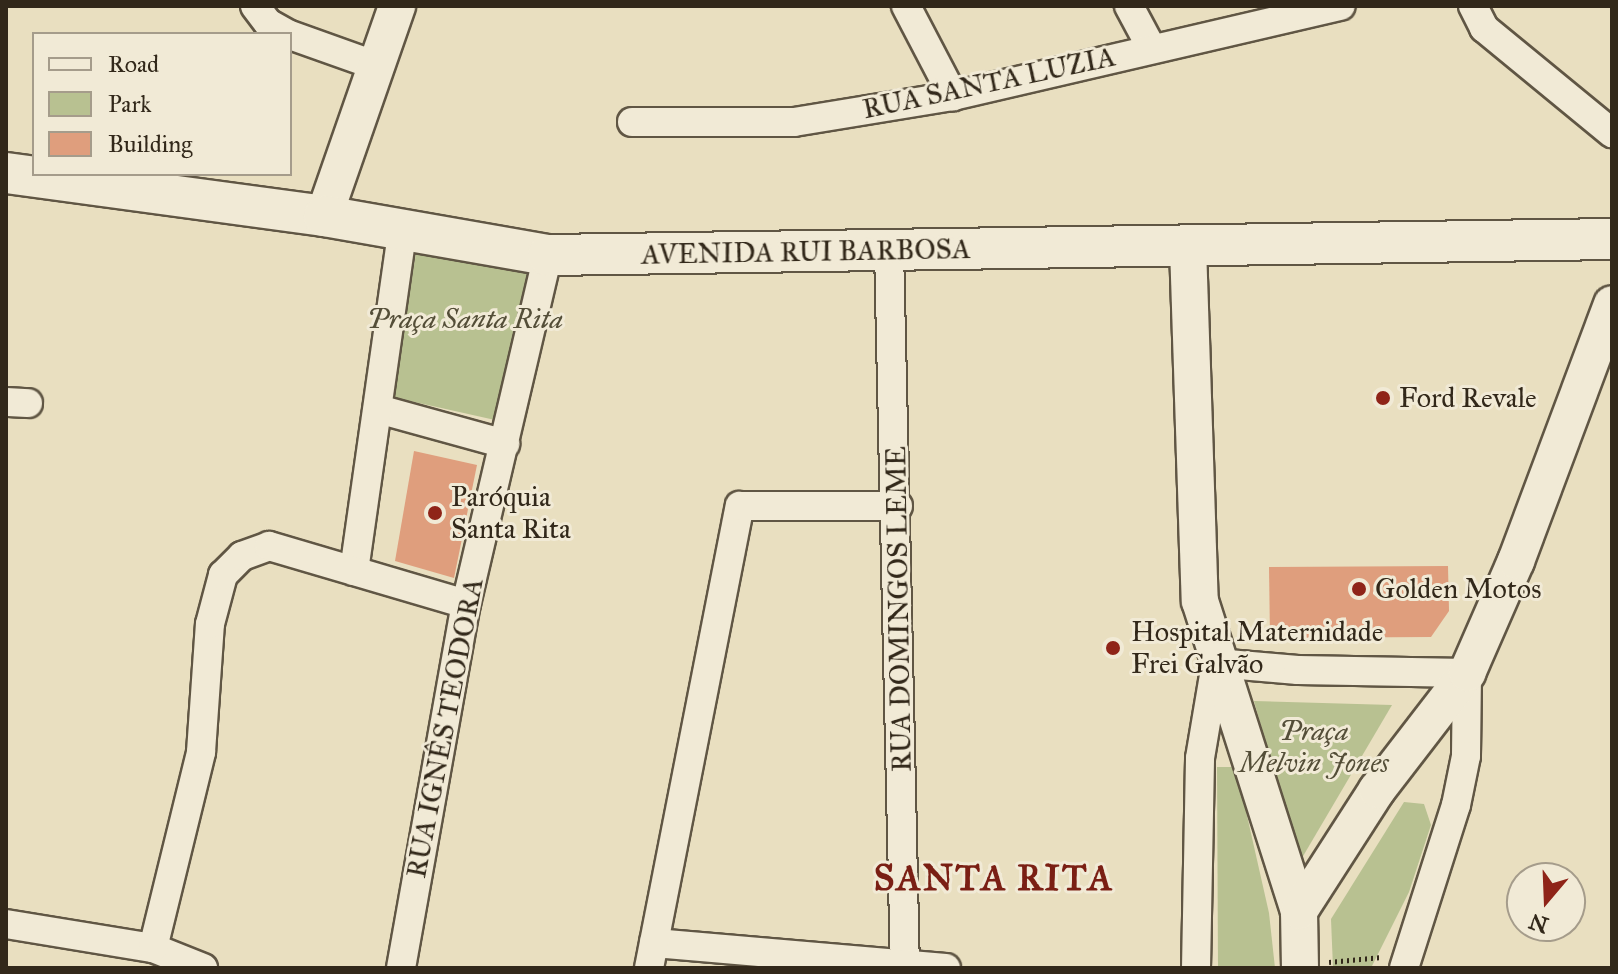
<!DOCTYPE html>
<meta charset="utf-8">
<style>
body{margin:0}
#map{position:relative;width:1618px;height:974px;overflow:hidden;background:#e9dfc0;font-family:"IM FELL Great Primer",serif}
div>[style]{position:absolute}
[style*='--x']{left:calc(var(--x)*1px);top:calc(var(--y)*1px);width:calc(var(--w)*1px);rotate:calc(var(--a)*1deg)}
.green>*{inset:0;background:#b8c191}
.building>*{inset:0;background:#df9e7d}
.path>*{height:5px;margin-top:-2.5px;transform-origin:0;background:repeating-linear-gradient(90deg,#32281a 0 2px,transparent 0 6px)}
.roads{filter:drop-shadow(2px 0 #605644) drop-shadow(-2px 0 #605644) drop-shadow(0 2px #605644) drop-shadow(0 -2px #605644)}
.minor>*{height:28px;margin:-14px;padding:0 14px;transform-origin:14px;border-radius:14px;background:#f1ead6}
.tertiary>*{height:36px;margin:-18px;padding:0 18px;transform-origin:18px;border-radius:18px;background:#f1ead6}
.secondary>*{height:40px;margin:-20px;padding:0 20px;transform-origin:20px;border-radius:20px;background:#f1ead6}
.dots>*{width:22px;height:22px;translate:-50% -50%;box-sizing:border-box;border:4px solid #f1ead6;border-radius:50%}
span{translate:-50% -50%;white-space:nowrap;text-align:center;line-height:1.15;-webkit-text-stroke:6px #f1ead6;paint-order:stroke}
.street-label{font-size:28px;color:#32281a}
.park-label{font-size:28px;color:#544e38;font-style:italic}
.poi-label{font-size:28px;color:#32281a}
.left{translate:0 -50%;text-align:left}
.district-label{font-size:36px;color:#7a1f14;font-weight:700;letter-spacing:2px}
.frame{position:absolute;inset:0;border:8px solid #32281a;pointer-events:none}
.legend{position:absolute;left:32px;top:32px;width:260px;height:144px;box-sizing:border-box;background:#f1ead6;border:2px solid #a59c8b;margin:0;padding:10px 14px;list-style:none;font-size:24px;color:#32281a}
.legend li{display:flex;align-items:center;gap:16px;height:40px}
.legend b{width:40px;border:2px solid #a59c8b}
.north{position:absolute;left:1506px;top:862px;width:80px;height:80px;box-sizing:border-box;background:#f1ead6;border:2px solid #a59c8b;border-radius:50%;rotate:199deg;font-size:22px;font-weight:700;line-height:32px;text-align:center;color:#32281a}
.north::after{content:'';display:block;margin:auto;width:28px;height:36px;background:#8f2418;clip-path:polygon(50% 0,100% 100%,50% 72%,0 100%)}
</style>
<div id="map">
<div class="green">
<div style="clip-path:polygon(417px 247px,534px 272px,504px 422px,392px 397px)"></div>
<div style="clip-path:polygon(1254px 701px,1392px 705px,1299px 863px)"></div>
<div style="clip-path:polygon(1217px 767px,1236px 767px,1269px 913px,1275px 968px,1218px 968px)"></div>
<div style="clip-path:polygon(1404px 802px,1424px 804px,1431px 825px,1409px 892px,1371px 968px,1333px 968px,1331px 919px)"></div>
</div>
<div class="building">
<div style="clip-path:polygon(414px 451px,477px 465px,454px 578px,395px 561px)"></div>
<div style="clip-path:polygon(1448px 566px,1449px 611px,1431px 637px,1270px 638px,1269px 567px)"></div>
</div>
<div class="path">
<div style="--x:1329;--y:962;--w:53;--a:-5.4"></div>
</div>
<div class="roads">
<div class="minor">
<div style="--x:255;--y:6;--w:21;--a:53"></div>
<div style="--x:268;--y:23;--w:23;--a:29"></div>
<div style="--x:906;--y:6;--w:102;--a:62.4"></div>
<div style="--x:1129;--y:6;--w:47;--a:61.8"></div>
<div style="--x:1473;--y:6;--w:25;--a:63"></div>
<div style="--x:1484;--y:28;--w:166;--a:39.4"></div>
<div style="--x:290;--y:35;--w:92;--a:19.6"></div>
<div style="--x:632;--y:122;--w:162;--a:0"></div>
<div style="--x:794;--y:122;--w:161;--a:-9.3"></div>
<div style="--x:953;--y:96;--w:398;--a:-13.1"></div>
<div style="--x:889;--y:249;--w:719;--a:88.73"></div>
<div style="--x:6;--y:402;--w:22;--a:3"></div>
<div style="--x:378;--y:409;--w:132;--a:15.4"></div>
<div style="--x:354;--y:571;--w:342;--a:-81.9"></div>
<div style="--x:6;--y:924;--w:149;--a:9.3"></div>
<div style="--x:153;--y:948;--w:54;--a:21.8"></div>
<div style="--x:654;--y:943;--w:293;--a:4.9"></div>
<div style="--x:153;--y:948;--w:202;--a:-76.2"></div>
<div style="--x:201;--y:752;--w:128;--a:-86"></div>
<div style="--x:210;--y:624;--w:51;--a:-75.1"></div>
<div style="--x:223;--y:575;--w:27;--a:-45"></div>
<div style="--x:242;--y:556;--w:29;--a:-20"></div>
<div style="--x:269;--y:546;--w:205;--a:16.4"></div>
<div style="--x:401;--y:968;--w:370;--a:-79.9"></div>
<div style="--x:466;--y:604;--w:359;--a:-76.8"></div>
<div style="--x:649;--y:968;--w:471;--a:-78.9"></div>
<div style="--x:740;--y:506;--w:158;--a:0"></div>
<div style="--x:1196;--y:968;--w:210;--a:-88.9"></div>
<div style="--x:1200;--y:758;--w:96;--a:-80.4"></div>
<div style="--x:1216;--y:663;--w:82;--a:4.9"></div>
<div style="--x:1298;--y:670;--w:169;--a:1"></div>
<div style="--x:1467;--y:673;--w:83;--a:90.7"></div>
<div style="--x:1466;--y:756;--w:50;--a:101.5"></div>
<div style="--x:1456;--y:805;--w:171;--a:107.7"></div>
</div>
<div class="tertiary">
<div style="--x:324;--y:216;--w:222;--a:-70.8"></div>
<div style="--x:1188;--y:247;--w:354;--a:88.1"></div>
<div style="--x:1200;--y:601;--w:325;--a:72.3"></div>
<div style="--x:1299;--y:911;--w:57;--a:89"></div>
<div style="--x:1299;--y:911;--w:144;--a:-57.2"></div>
<div style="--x:1377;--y:790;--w:148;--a:-52.4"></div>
<div style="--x:1467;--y:673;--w:122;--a:-66.4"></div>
<div style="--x:1516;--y:561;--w:274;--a:-69.5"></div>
</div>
<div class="secondary">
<div style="--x:6;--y:173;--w:321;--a:7.7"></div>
<div style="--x:324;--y:216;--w:227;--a:9.9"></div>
<div style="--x:548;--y:255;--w:1064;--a:-0.86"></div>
</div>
</div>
<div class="dots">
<div style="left:1383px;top:398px;background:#8f2418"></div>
<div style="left:435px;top:513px;background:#8f2418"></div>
<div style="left:1359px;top:589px;background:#8f2418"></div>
<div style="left:1113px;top:648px;background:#8f2418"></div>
</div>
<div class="street-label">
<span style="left:989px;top:83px;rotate:-12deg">RUA SANTA LUZIA</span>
<span style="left:806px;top:252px;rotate:-1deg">AVENIDA RUI BARBOSA</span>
<span style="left:899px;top:609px;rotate:-91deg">RUA DOMINGOS LEME</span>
<span style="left:445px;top:728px;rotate:-79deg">RUA IGNÊS TEODORA</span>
</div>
<div class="park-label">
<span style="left:465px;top:319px">Praça Santa Rita</span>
<span style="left:1314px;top:747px">Praça<br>Melvin Jones</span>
</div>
<div class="poi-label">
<span class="left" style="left:1399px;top:398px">Ford Revale</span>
<span class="left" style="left:451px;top:513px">Paróquia<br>Santa Rita</span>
<span class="left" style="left:1375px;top:589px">Golden Motos</span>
<span class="left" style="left:1131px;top:648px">Hospital Maternidade<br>Frei Galvão</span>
</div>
<div class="district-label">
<span style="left:994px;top:879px">SANTA RITA</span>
</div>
<div class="frame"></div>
<ul class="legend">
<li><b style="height:10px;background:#f1ead6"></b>Road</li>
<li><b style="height:22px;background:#b8c191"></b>Park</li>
<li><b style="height:22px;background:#df9e7d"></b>Building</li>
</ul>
<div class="north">N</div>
</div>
